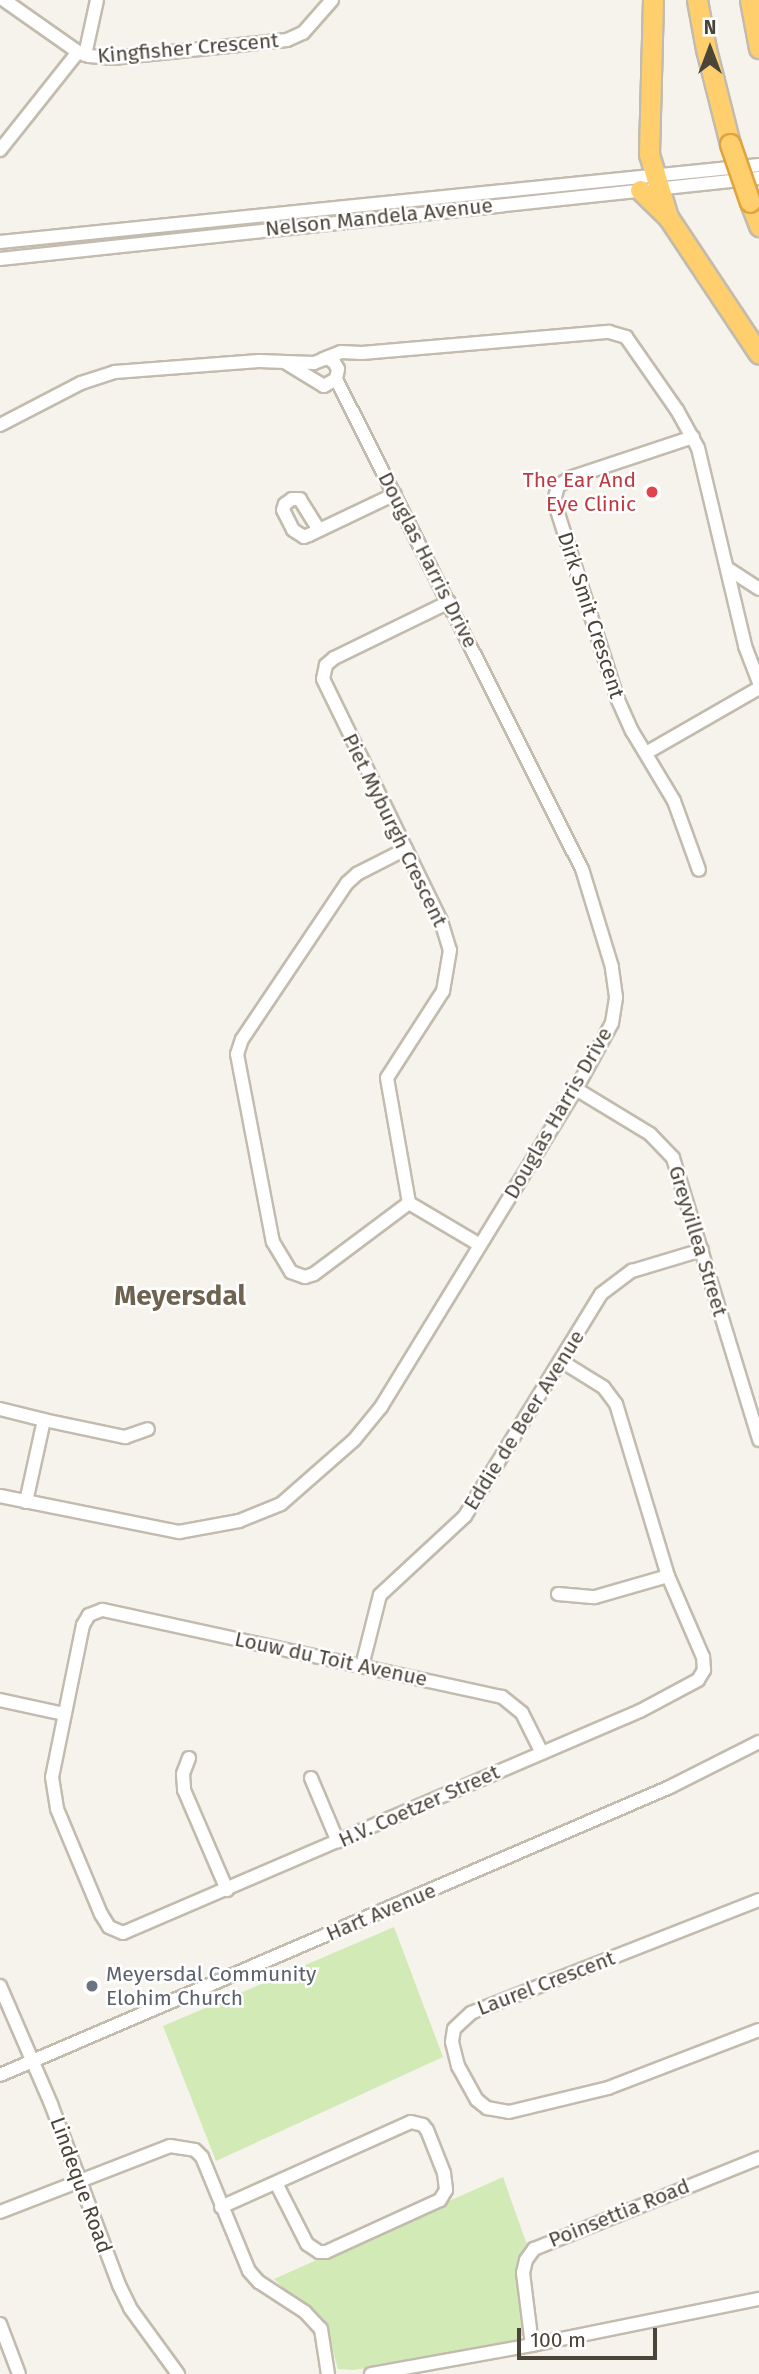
<!DOCTYPE html>
<style>
body{margin:0}
#map{position:relative;width:759px;height:2374px;overflow:hidden;background:#f6f3ec;font-family:"Fira Sans",sans-serif}
div>[style]{position:absolute}
[style*='--x']{left:calc(var(--x)*1px);top:calc(var(--y)*1px);width:calc(var(--w)*1px);rotate:calc(var(--a)*1deg)}
.green>*{inset:0;background:#d2eab5}
.roads{filter:drop-shadow(2px 0 #c2bbae) drop-shadow(-2px 0 #c2bbae) drop-shadow(0 2px #c2bbae) drop-shadow(0 -2px #c2bbae)}
.minor>*{height:12px;margin:-6px;padding:0 6px;transform-origin:6px;border-radius:6px;background:#fff}
.highway>*{height:19px;margin:-9.5px;padding:0 9.5px;transform-origin:9.5px;border-radius:9.5px;background:#ffcf6e}
.bridges{filter:drop-shadow(2px 0 #e0a43c) drop-shadow(-2px 0 #e0a43c) drop-shadow(0 2px #e0a43c) drop-shadow(0 -2px #e0a43c)}
.highway-bridge>*{height:19px;margin:-9.5px;padding:0 9.5px;transform-origin:9.5px;border-radius:9.5px;background:#ffcf6e}
.dots>*{width:19px;height:19px;translate:-50% -50%;box-sizing:border-box;border:4px solid #fff;border-radius:50%}
span{translate:-50% -50%;white-space:nowrap;text-align:center;line-height:1.15;-webkit-text-stroke:5px #fff;paint-order:stroke}
.street-label{font-size:21px;color:#4b4439}
.health-label{font-size:21px;color:#be3a42}
.right{translate:-100% -50%;text-align:right}
.worship-label{font-size:21px;color:#5b616d}
.left{translate:0 -50%;text-align:left}
.district-label{font-size:28px;color:#6e6250;font-weight:700}
.north{position:absolute;left:675px;top:14px;width:70px;height:70px;-webkit-text-stroke:5px #fff;paint-order:stroke;rotate:0deg;font-size:19px;font-weight:700;line-height:28px;text-align:center;color:#4b4439}
.north::after{content:'';display:block;margin:auto;width:24px;height:32px;background:#4b4439;clip-path:polygon(50% 0,100% 100%,50% 72%,0 100%)}
.scale{position:absolute;left:517px;top:2328px;width:140px;height:32px;box-sizing:border-box;border:4px solid #4b4439;border-top:0;padding-left:9px;font-size:21px;line-height:24px;white-space:nowrap;color:#4b4439;-webkit-text-stroke:5px #fff;paint-order:stroke}
</style>
<div id="map">
<div class="green">
<div style="clip-path:polygon(394px 1927px,443px 2057px,216px 2161px,163px 2026px)"></div>
<div style="clip-path:polygon(503px 2177px,527px 2245px,516px 2266px,525px 2324px,522px 2336px,515px 2342px,442px 2357px,353px 2370px,338px 2369px,326px 2327px,274px 2279px)"></div>
</div>
<div class="roads">
<div class="minor">
<div style="--x:4;--y:0;--w:90;--a:35.1"></div>
<div style="--x:78;--y:52;--w:12;--a:20"></div>
<div style="--x:89;--y:56;--w:24;--a:5"></div>
<div style="--x:113;--y:58;--w:175;--a:-5.9"></div>
<div style="--x:287;--y:40;--w:17;--a:-24"></div>
<div style="--x:303;--y:33;--w:44;--a:-48.7"></div>
<div style="--x:85;--y:55;--w:56;--a:-77.7"></div>
<div style="--x:0;--y:150;--w:125;--a:-51.5"></div>
<div style="--x:0;--y:242;--w:763;--a:-5.79"></div>
<div style="--x:0;--y:259;--w:763;--a:-6.09"></div>
<div style="--x:323;--y:359;--w:19;--a:-21"></div>
<div style="--x:341;--y:352;--w:21;--a:3"></div>
<div style="--x:362;--y:353;--w:248;--a:-4.9"></div>
<div style="--x:609;--y:332;--w:18;--a:16"></div>
<div style="--x:626;--y:337;--w:89;--a:55.1"></div>
<div style="--x:677;--y:410;--w:43;--a:61.1"></div>
<div style="--x:698;--y:448;--w:204;--a:76.6"></div>
<div style="--x:745;--y:646;--w:40;--a:69"></div>
<div style="--x:0;--y:425;--w:91;--a:-27.4"></div>
<div style="--x:81;--y:383;--w:36;--a:-18"></div>
<div style="--x:115;--y:372;--w:144;--a:-4.4"></div>
<div style="--x:259;--y:361;--w:55;--a:2.1"></div>
<div style="--x:314;--y:363;--w:14;--a:-21"></div>
<div style="--x:327;--y:358;--w:8;--a:30"></div>
<div style="--x:334;--y:362;--w:8;--a:60"></div>
<div style="--x:338;--y:369;--w:10;--a:101"></div>
<div style="--x:336;--y:379;--w:14;--a:150"></div>
<div style="--x:324;--y:386;--w:44;--a:-148.8"></div>
<div style="--x:693;--y:437;--w:130;--a:161.6"></div>
<div style="--x:570;--y:478;--w:14;--a:146"></div>
<div style="--x:558;--y:486;--w:16;--a:105"></div>
<div style="--x:554;--y:501;--w:209;--a:72.2"></div>
<div style="--x:618;--y:700;--w:34;--a:66"></div>
<div style="--x:632;--y:731;--w:82;--a:59"></div>
<div style="--x:674;--y:801;--w:73;--a:70.1"></div>
<div style="--x:319;--y:530;--w:36;--a:-122"></div>
<div style="--x:300;--y:499;--w:8;--a:180"></div>
<div style="--x:292;--y:499;--w:9;--a:144"></div>
<div style="--x:285;--y:504;--w:6;--a:108"></div>
<div style="--x:283;--y:510;--w:22;--a:63"></div>
<div style="--x:293;--y:530;--w:13;--a:32"></div>
<div style="--x:304;--y:537;--w:5;--a:-22"></div>
<div style="--x:309;--y:535;--w:95;--a:-25.5"></div>
<div style="--x:727;--y:568;--w:38;--a:33"></div>
<div style="--x:449;--y:602;--w:128;--a:154"></div>
<div style="--x:334;--y:658;--w:11;--a:139"></div>
<div style="--x:326;--y:665;--w:14;--a:102"></div>
<div style="--x:323;--y:679;--w:269;--a:64"></div>
<div style="--x:441;--y:921;--w:30;--a:73"></div>
<div style="--x:450;--y:950;--w:42;--a:99.7"></div>
<div style="--x:443;--y:991;--w:103;--a:122.8"></div>
<div style="--x:387;--y:1078;--w:127;--a:80"></div>
<div style="--x:409;--y:1203;--w:82;--a:30.6"></div>
<div style="--x:646;--y:753;--w:130;--a:-29.9"></div>
<div style="--x:406;--y:849;--w:55;--a:153"></div>
<div style="--x:357;--y:874;--w:13;--a:138"></div>
<div style="--x:347;--y:883;--w:188;--a:123.9"></div>
<div style="--x:242;--y:1039;--w:16;--a:108"></div>
<div style="--x:237;--y:1054;--w:191;--a:79.2"></div>
<div style="--x:273;--y:1242;--w:35;--a:59"></div>
<div style="--x:291;--y:1272;--w:15;--a:20"></div>
<div style="--x:305;--y:1277;--w:9;--a:-18"></div>
<div style="--x:314;--y:1274;--w:119;--a:-36.8"></div>
<div style="--x:576;--y:1089;--w:87;--a:31.3"></div>
<div style="--x:650;--y:1134;--w:33;--a:46"></div>
<div style="--x:673;--y:1158;--w:295;--a:73"></div>
<div style="--x:0;--y:1409;--w:45;--a:14"></div>
<div style="--x:44;--y:1420;--w:84;--a:102.4"></div>
<div style="--x:44;--y:1420;--w:83;--a:11.9"></div>
<div style="--x:125;--y:1437;--w:24;--a:-19"></div>
<div style="--x:0;--y:1496;--w:183;--a:11.4"></div>
<div style="--x:179;--y:1532;--w:61;--a:-10.4"></div>
<div style="--x:239;--y:1521;--w:45;--a:-22"></div>
<div style="--x:281;--y:1504;--w:97;--a:-41.2"></div>
<div style="--x:354;--y:1440;--w:43;--a:-50.7"></div>
<div style="--x:381;--y:1407;--w:373;--a:-58.5"></div>
<div style="--x:576;--y:1089;--w:75;--a:-61.4"></div>
<div style="--x:612;--y:1023;--w:26;--a:-81"></div>
<div style="--x:616;--y:997;--w:30;--a:-98"></div>
<div style="--x:612;--y:967;--w:102;--a:-107"></div>
<div style="--x:582;--y:869;--w:548;--a:-116.66"></div>
<div style="--x:558;--y:1594;--w:37;--a:5"></div>
<div style="--x:595;--y:1597;--w:76;--a:-16"></div>
<div style="--x:362;--y:1666;--w:73;--a:-75.8"></div>
<div style="--x:380;--y:1595;--w:116;--a:-42.9"></div>
<div style="--x:465;--y:1516;--w:260;--a:-58.5"></div>
<div style="--x:601;--y:1294;--w:39;--a:-37"></div>
<div style="--x:632;--y:1271;--w:73;--a:-16.7"></div>
<div style="--x:0;--y:1700;--w:66;--a:12.3"></div>
<div style="--x:542;--y:1753;--w:45;--a:-116.6"></div>
<div style="--x:522;--y:1713;--w:26;--a:-141"></div>
<div style="--x:502;--y:1697;--w:409;--a:-167.7"></div>
<div style="--x:102;--y:1610;--w:14;--a:159"></div>
<div style="--x:89;--y:1615;--w:12;--a:121"></div>
<div style="--x:83;--y:1625;--w:155;--a:101.5"></div>
<div style="--x:52;--y:1777;--w:32;--a:81"></div>
<div style="--x:57;--y:1809;--w:114;--a:67.3"></div>
<div style="--x:101;--y:1914;--w:15;--a:58"></div>
<div style="--x:109;--y:1927;--w:15;--a:23"></div>
<div style="--x:123;--y:1933;--w:563;--a:-23.24"></div>
<div style="--x:640;--y:1711;--w:66;--a:-28.1"></div>
<div style="--x:698;--y:1680;--w:12;--a:-59"></div>
<div style="--x:704;--y:1670;--w:13;--a:-94"></div>
<div style="--x:703;--y:1657;--w:88;--a:-113.4"></div>
<div style="--x:668;--y:1576;--w:180;--a:-106.8"></div>
<div style="--x:616;--y:1404;--w:21;--a:-127"></div>
<div style="--x:603;--y:1387;--w:49;--a:-148.2"></div>
<div style="--x:189;--y:1758;--w:17;--a:111"></div>
<div style="--x:183;--y:1774;--w:16;--a:86"></div>
<div style="--x:184;--y:1790;--w:109;--a:66.7"></div>
<div style="--x:311;--y:1778;--w:69;--a:67.1"></div>
<div style="--x:759;--y:1900;--w:309;--a:158.6"></div>
<div style="--x:471;--y:2013;--w:23;--a:137"></div>
<div style="--x:454;--y:2029;--w:13;--a:99"></div>
<div style="--x:452;--y:2042;--w:25;--a:76"></div>
<div style="--x:458;--y:2066;--w:39;--a:61"></div>
<div style="--x:477;--y:2100;--w:13;--a:39"></div>
<div style="--x:487;--y:2108;--w:22;--a:10"></div>
<div style="--x:509;--y:2112;--w:102;--a:-13.6"></div>
<div style="--x:608;--y:2088;--w:162;--a:-21"></div>
<div style="--x:0;--y:1986;--w:129;--a:66.6"></div>
<div style="--x:51;--y:2104;--w:193;--a:69.4"></div>
<div style="--x:119;--y:2285;--w:25;--a:64"></div>
<div style="--x:130;--y:2308;--w:82;--a:54"></div>
<div style="--x:0;--y:2075;--w:729;--a:-23.26"></div>
<div style="--x:670;--y:1787;--w:100;--a:-26.8"></div>
<div style="--x:221;--y:2207;--w:208;--a:-24.1"></div>
<div style="--x:411;--y:2122;--w:12;--a:14"></div>
<div style="--x:423;--y:2125;--w:6;--a:51"></div>
<div style="--x:427;--y:2130;--w:46;--a:68.4"></div>
<div style="--x:444;--y:2173;--w:17;--a:83"></div>
<div style="--x:446;--y:2190;--w:12;--a:121"></div>
<div style="--x:440;--y:2200;--w:125;--a:155.5"></div>
<div style="--x:326;--y:2252;--w:7;--a:180"></div>
<div style="--x:319;--y:2252;--w:14;--a:-146"></div>
<div style="--x:307;--y:2244;--w:68;--a:-116.9"></div>
<div style="--x:0;--y:2212;--w:182;--a:-21.2"></div>
<div style="--x:170;--y:2146;--w:25;--a:9"></div>
<div style="--x:195;--y:2150;--w:10;--a:45"></div>
<div style="--x:202;--y:2157;--w:123;--a:67.6"></div>
<div style="--x:249;--y:2271;--w:15;--a:48"></div>
<div style="--x:259;--y:2282;--w:55;--a:33.1"></div>
<div style="--x:305;--y:2312;--w:23;--a:47"></div>
<div style="--x:321;--y:2329;--w:46;--a:81.2"></div>
<div style="--x:0;--y:2324;--w:53;--a:69.2"></div>
<div style="--x:532;--y:2345;--w:73;--a:-97.1"></div>
<div style="--x:523;--y:2273;--w:13;--a:-77"></div>
<div style="--x:526;--y:2260;--w:14;--a:-54"></div>
<div style="--x:534;--y:2249;--w:243;--a:-22"></div>
<div style="--x:371;--y:2374;--w:164;--a:-10.2"></div>
<div style="--x:532;--y:2345;--w:232;--a:-11.5"></div>
</div>
<div class="highway">
<div style="--x:653;--y:0;--w:154;--a:91.5"></div>
<div style="--x:649;--y:154;--w:66;--a:73.2"></div>
<div style="--x:697;--y:0;--w:50;--a:79.6"></div>
<div style="--x:706;--y:49;--w:98;--a:75.8"></div>
<div style="--x:750;--y:0;--w:49;--a:79.4"></div>
<div style="--x:640;--y:190;--w:39;--a:44"></div>
<div style="--x:668;--y:217;--w:164;--a:56.4"></div>
<div style="--x:750;--y:202;--w:26;--a:69"></div>
</div>
</div>
<div class="bridges">
<div class="highway-bridge">
<div style="--x:730;--y:144;--w:61;--a:71"></div>
</div>
</div>
<div class="dots">
<div style="left:652px;top:492px;background:#e0444e"></div>
<div style="left:92px;top:1986px;background:#6b7280"></div>
</div>
<div class="street-label">
<span style="left:188px;top:48px;rotate:-5deg">Kingfisher Crescent</span>
<span style="left:379px;top:217px;rotate:-6deg">Nelson Mandela Avenue</span>
<span style="left:428px;top:560px;rotate:63deg">Douglas Harris Drive</span>
<span style="left:591px;top:615px;rotate:72deg">Dirk Smit Crescent</span>
<span style="left:395px;top:830px;rotate:64deg">Piet Myburgh Crescent</span>
<span style="left:558px;top:1113px;rotate:-60deg">Douglas Harris Drive</span>
<span style="left:698px;top:1241px;rotate:73deg">Greyvillea Street</span>
<span style="left:524px;top:1420px;rotate:-58deg">Eddie de Beer Avenue</span>
<span style="left:331px;top:1659px;rotate:12deg">Louw du Toit Avenue</span>
<span style="left:419px;top:1806px;rotate:-24deg">H.V. Coetzer Street</span>
<span style="left:381px;top:1912px;rotate:-23deg">Hart Avenue</span>
<span style="left:546px;top:1983px;rotate:-21deg">Laurel Crescent</span>
<span style="left:81px;top:2185px;rotate:70deg">Lindeque Road</span>
<span style="left:619px;top:2213px;rotate:-22deg">Poinsettia Road</span>
</div>
<div class="health-label">
<span class="right" style="left:636px;top:492px">The Ear And<br>Eye Clinic</span>
</div>
<div class="worship-label">
<span class="left" style="left:106px;top:1986px">Meyersdal Community<br>Elohim Church</span>
</div>
<div class="district-label">
<span style="left:180px;top:1296px">Meyersdal</span>
</div>
<div class="north">N</div>
<div class="scale">100 m</div>
</div>
